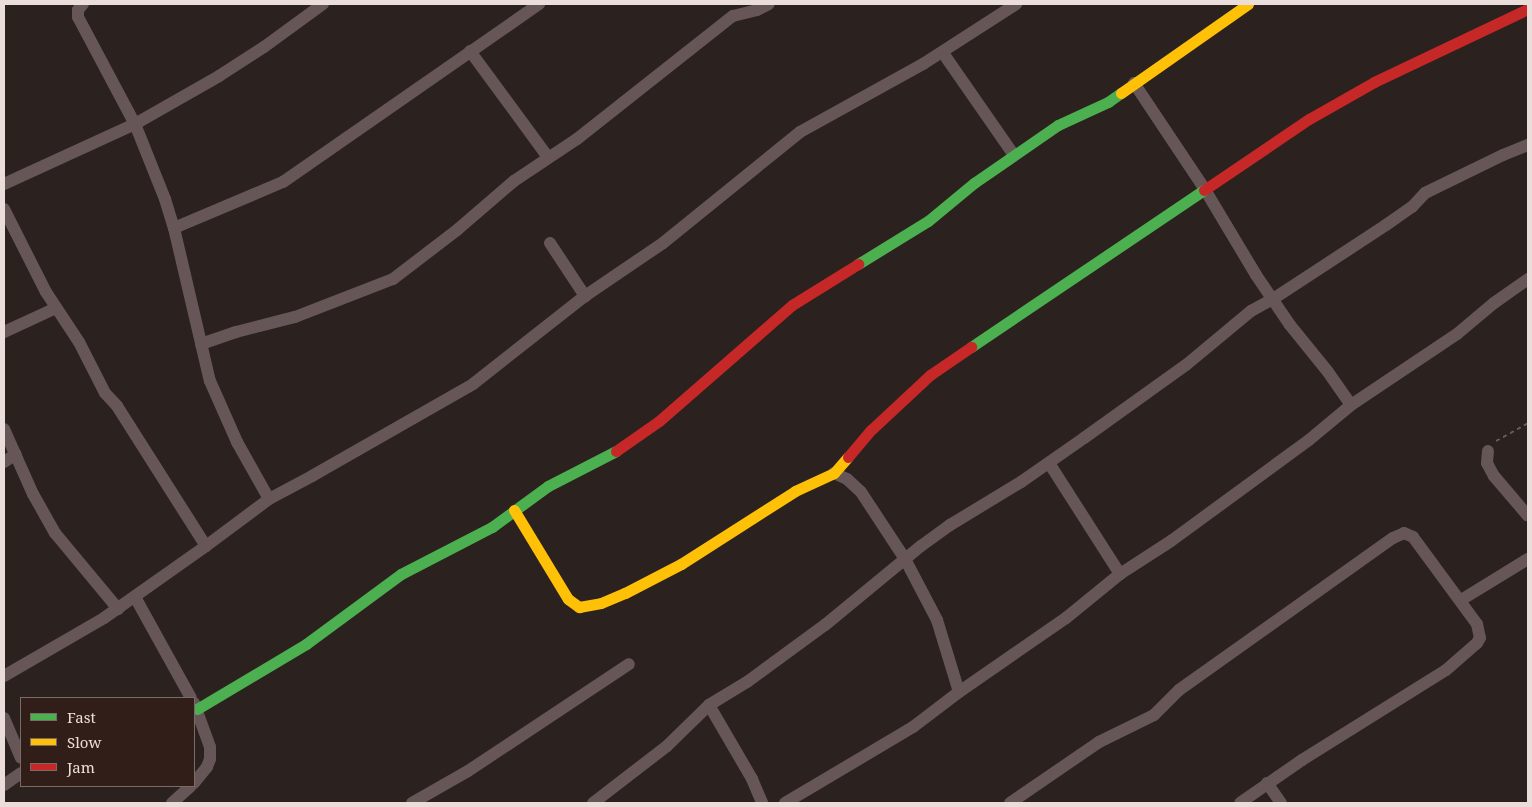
<!DOCTYPE html>
<style>
body{margin:0}
#map{position:relative;width:1532px;height:807px;overflow:hidden;background:#2b211e;font-family:"Noto Serif",serif}
div>[style]{position:absolute}
[style*='--x']{left:calc(var(--x)*1px);top:calc(var(--y)*1px);width:calc(var(--w)*1px);rotate:calc(var(--a)*1deg)}
.path>*{height:2px;margin-top:-1px;transform-origin:0;background:repeating-linear-gradient(90deg,#695c5c 0 4px,transparent 0 8px)}
.street>*{height:12px;margin:-6px;padding:0 6px;transform-origin:6px;border-radius:6px;background:#675658}
.fast>*{height:11px;margin:-5.5px;padding:0 5.5px;transform-origin:5.5px;border-radius:5.5px;background:#4caf50}
.slow>*{height:11px;margin:-5.5px;padding:0 5.5px;transform-origin:5.5px;border-radius:5.5px;background:#ffc107}
.jam>*{height:11px;margin:-5.5px;padding:0 5.5px;transform-origin:5.5px;border-radius:5.5px;background:#c62828}
span{translate:-50% -50%;white-space:nowrap;text-align:center;line-height:1.15;-webkit-text-stroke:4px #311e18;paint-order:stroke}
.frame{position:absolute;inset:0;border:5px solid #ebdeda;pointer-events:none}
.legend{position:absolute;left:20px;top:697px;width:175px;height:90px;box-sizing:border-box;background:#311e18;border:1px solid #7b6b66;margin:0;padding:6px 9px;list-style:none;font-size:15px;color:#ebdeda}
.legend li{display:flex;align-items:center;gap:10px;height:25px}
.legend b{width:25px;border:1px solid #7b6b66}
</style>
<div id="map">
<div class="path">
<div style="--x:1496;--y:441;--w:37;--a:-29"></div>
</div>
<div class="street">
<div style="--x:83;--y:4;--w:8;--a:130"></div>
<div style="--x:78;--y:10;--w:7;--a:90"></div>
<div style="--x:78;--y:17;--w:121;--a:62"></div>
<div style="--x:135;--y:124;--w:81;--a:68.2"></div>
<div style="--x:165;--y:199;--w:30;--a:73"></div>
<div style="--x:174;--y:228;--w:157;--a:76.8"></div>
<div style="--x:210;--y:381;--w:67;--a:66.1"></div>
<div style="--x:237;--y:442;--w:65;--a:60.7"></div>
<div style="--x:470;--y:51;--w:132;--a:53.7"></div>
<div style="--x:943;--y:53;--w:124;--a:55.2"></div>
<div style="--x:1134;--y:83;--w:126;--a:56.3"></div>
<div style="--x:1204;--y:188;--w:101;--a:59.1"></div>
<div style="--x:1256;--y:275;--w:60;--a:55.8"></div>
<div style="--x:1290;--y:325;--w:60;--a:51"></div>
<div style="--x:1328;--y:372;--w:40;--a:55.1"></div>
<div style="--x:4;--y:184;--w:144;--a:-24.6"></div>
<div style="--x:135;--y:124;--w:97;--a:-29.7"></div>
<div style="--x:219;--y:76;--w:54;--a:-32.8"></div>
<div style="--x:264;--y:47;--w:73;--a:-36.1"></div>
<div style="--x:4;--y:209;--w:93;--a:63.2"></div>
<div style="--x:46;--y:292;--w:60;--a:56.6"></div>
<div style="--x:79;--y:342;--w:57;--a:63"></div>
<div style="--x:105;--y:393;--w:18;--a:47"></div>
<div style="--x:117;--y:406;--w:166;--a:57.6"></div>
<div style="--x:174;--y:228;--w:118;--a:-22.9"></div>
<div style="--x:283;--y:182;--w:312;--a:-34.8"></div>
<div style="--x:550;--y:243;--w:64;--a:56.6"></div>
<div style="--x:4;--y:332;--w:57;--a:-24.8"></div>
<div style="--x:201;--y:344;--w:37;--a:-19"></div>
<div style="--x:236;--y:332;--w:61;--a:-14.3"></div>
<div style="--x:295;--y:317;--w:105;--a:-21.2"></div>
<div style="--x:393;--y:279;--w:81;--a:-37.4"></div>
<div style="--x:457;--y:230;--w:75;--a:-40.7"></div>
<div style="--x:514;--y:181;--w:76;--a:-33.7"></div>
<div style="--x:577;--y:139;--w:199;--a:-38.3"></div>
<div style="--x:733;--y:16;--w:25;--a:-14"></div>
<div style="--x:757;--y:10;--w:13;--a:-27"></div>
<div style="--x:4;--y:429;--w:71;--a:66"></div>
<div style="--x:33;--y:494;--w:45;--a:60.6"></div>
<div style="--x:55;--y:533;--w:99;--a:50.3"></div>
<div style="--x:1488;--y:451;--w:12;--a:95"></div>
<div style="--x:1487;--y:463;--w:15;--a:62"></div>
<div style="--x:1494;--y:476;--w:52;--a:49.6"></div>
<div style="--x:4;--y:462;--w:14;--a:-34"></div>
<div style="--x:1049;--y:463;--w:132;--a:57.4"></div>
<div style="--x:834;--y:473;--w:14;--a:25"></div>
<div style="--x:847;--y:479;--w:19;--a:43"></div>
<div style="--x:861;--y:492;--w:80;--a:56.7"></div>
<div style="--x:905;--y:559;--w:69;--a:62.3"></div>
<div style="--x:937;--y:620;--w:75;--a:73"></div>
<div style="--x:135;--y:597;--w:115;--a:61"></div>
<div style="--x:1461;--y:600;--w:79;--a:-31.5"></div>
<div style="--x:4;--y:676;--w:116;--a:-30.1"></div>
<div style="--x:104;--y:618;--w:125;--a:-35.2"></div>
<div style="--x:206;--y:546;--w:79;--a:-36.7"></div>
<div style="--x:269;--y:499;--w:49;--a:-28.1"></div>
<div style="--x:312;--y:476;--w:185;--a:-29.7"></div>
<div style="--x:473;--y:384;--w:142;--a:-38.2"></div>
<div style="--x:585;--y:296;--w:94;--a:-34.2"></div>
<div style="--x:663;--y:243;--w:176;--a:-39"></div>
<div style="--x:800;--y:132;--w:141;--a:-28.9"></div>
<div style="--x:923;--y:64;--w:111;--a:-32.8"></div>
<div style="--x:194;--y:703;--w:47;--a:70"></div>
<div style="--x:210;--y:747;--w:12;--a:90"></div>
<div style="--x:210;--y:759;--w:9;--a:111"></div>
<div style="--x:207;--y:767;--w:21;--a:129"></div>
<div style="--x:709;--y:705;--w:86;--a:59.8"></div>
<div style="--x:752;--y:779;--w:26;--a:67"></div>
<div style="--x:4;--y:718;--w:43;--a:67"></div>
<div style="--x:1267;--y:783;--w:24;--a:55"></div>
<div style="--x:4;--y:785;--w:21;--a:-35"></div>
<div style="--x:172;--y:803;--w:25;--a:-42"></div>
<div style="--x:412;--y:803;--w:64;--a:-29.7"></div>
<div style="--x:468;--y:771;--w:193;--a:-33.6"></div>
<div style="--x:593;--y:803;--w:93;--a:-37.6"></div>
<div style="--x:667;--y:746;--w:59;--a:-44.3"></div>
<div style="--x:709;--y:705;--w:44;--a:-31.2"></div>
<div style="--x:747;--y:682;--w:97;--a:-36.2"></div>
<div style="--x:825;--y:625;--w:124;--a:-39.5"></div>
<div style="--x:921;--y:546;--w:36;--a:-36"></div>
<div style="--x:950;--y:525;--w:83;--a:-31.2"></div>
<div style="--x:1021;--y:482;--w:77;--a:-34.9"></div>
<div style="--x:1084;--y:438;--w:125;--a:-35.6"></div>
<div style="--x:1186;--y:365;--w:85;--a:-39.7"></div>
<div style="--x:1251;--y:311;--w:25;--a:-29"></div>
<div style="--x:1273;--y:299;--w:135;--a:-33.2"></div>
<div style="--x:1386;--y:225;--w:32;--a:-35"></div>
<div style="--x:1412;--y:207;--w:19;--a:-47"></div>
<div style="--x:1425;--y:193;--w:87;--a:-26"></div>
<div style="--x:1503;--y:155;--w:27;--a:-22"></div>
<div style="--x:785;--y:803;--w:149;--a:-30.7"></div>
<div style="--x:913;--y:727;--w:58;--a:-37.3"></div>
<div style="--x:959;--y:692;--w:130;--a:-34.7"></div>
<div style="--x:1066;--y:618;--w:70;--a:-39.2"></div>
<div style="--x:1120;--y:574;--w:61;--a:-32.9"></div>
<div style="--x:1171;--y:541;--w:171;--a:-36.2"></div>
<div style="--x:1309;--y:440;--w:55;--a:-39.8"></div>
<div style="--x:1351;--y:405;--w:128;--a:-33.8"></div>
<div style="--x:1457;--y:334;--w:48;--a:-40"></div>
<div style="--x:1494;--y:303;--w:42;--a:-35.2"></div>
<div style="--x:1010;--y:803;--w:108;--a:-34.4"></div>
<div style="--x:1099;--y:742;--w:61;--a:-26.1"></div>
<div style="--x:1154;--y:715;--w:35;--a:-45"></div>
<div style="--x:1179;--y:690;--w:262;--a:-35.4"></div>
<div style="--x:1393;--y:538;--w:12;--a:-24"></div>
<div style="--x:1404;--y:533;--w:10;--a:24"></div>
<div style="--x:1413;--y:537;--w:108;--a:53.7"></div>
<div style="--x:1477;--y:624;--w:14;--a:78"></div>
<div style="--x:1480;--y:638;--w:6;--a:121"></div>
<div style="--x:1477;--y:643;--w:41;--a:138.9"></div>
<div style="--x:1446;--y:670;--w:170;--a:148"></div>
<div style="--x:1302;--y:760;--w:75;--a:145.3"></div>
</div>
<div class="fast">
<div style="--x:858;--y:264;--w:82;--a:-31.6"></div>
<div style="--x:928;--y:221;--w:60;--a:-39.6"></div>
<div style="--x:974;--y:183;--w:102;--a:-34.6"></div>
<div style="--x:1058;--y:125;--w:55;--a:-24.7"></div>
<div style="--x:1108;--y:102;--w:16;--a:-35"></div>
<div style="--x:971;--y:347;--w:281;--a:-34"></div>
<div style="--x:197;--y:709;--w:127;--a:-30.8"></div>
<div style="--x:306;--y:644;--w:118;--a:-36.4"></div>
<div style="--x:401;--y:574;--w:102;--a:-27.3"></div>
<div style="--x:492;--y:527;--w:69;--a:-36.2"></div>
<div style="--x:548;--y:486;--w:76;--a:-27.2"></div>
</div>
<div class="slow">
<div style="--x:1121;--y:93;--w:155;--a:-35"></div>
<div style="--x:514;--y:510;--w:104;--a:58.8"></div>
<div style="--x:568;--y:599;--w:14;--a:36"></div>
<div style="--x:579;--y:607;--w:22;--a:-10"></div>
<div style="--x:601;--y:603;--w:26;--a:-23"></div>
<div style="--x:625;--y:593;--w:63;--a:-27.4"></div>
<div style="--x:681;--y:564;--w:135;--a:-32.6"></div>
<div style="--x:795;--y:491;--w:43;--a:-24.8"></div>
<div style="--x:834;--y:473;--w:21;--a:-49"></div>
</div>
<div class="jam">
<div style="--x:1204;--y:190;--w:127;--a:-34.1"></div>
<div style="--x:1309;--y:119;--w:75;--a:-29.6"></div>
<div style="--x:1374;--y:82;--w:170;--a:-25.4"></div>
<div style="--x:616;--y:451;--w:52;--a:-34.9"></div>
<div style="--x:659;--y:421;--w:176;--a:-41.1"></div>
<div style="--x:792;--y:305;--w:78;--a:-31.8"></div>
<div style="--x:848;--y:457;--w:35;--a:-50"></div>
<div style="--x:871;--y:430;--w:81;--a:-43"></div>
<div style="--x:930;--y:375;--w:50;--a:-34.3"></div>
</div>
<div class="frame"></div>
<ul class="legend">
<li><b style="height:6px;background:#4caf50"></b>Fast</li>
<li><b style="height:6px;background:#ffc107"></b>Slow</li>
<li><b style="height:6px;background:#c62828"></b>Jam</li>
</ul>
</div>
